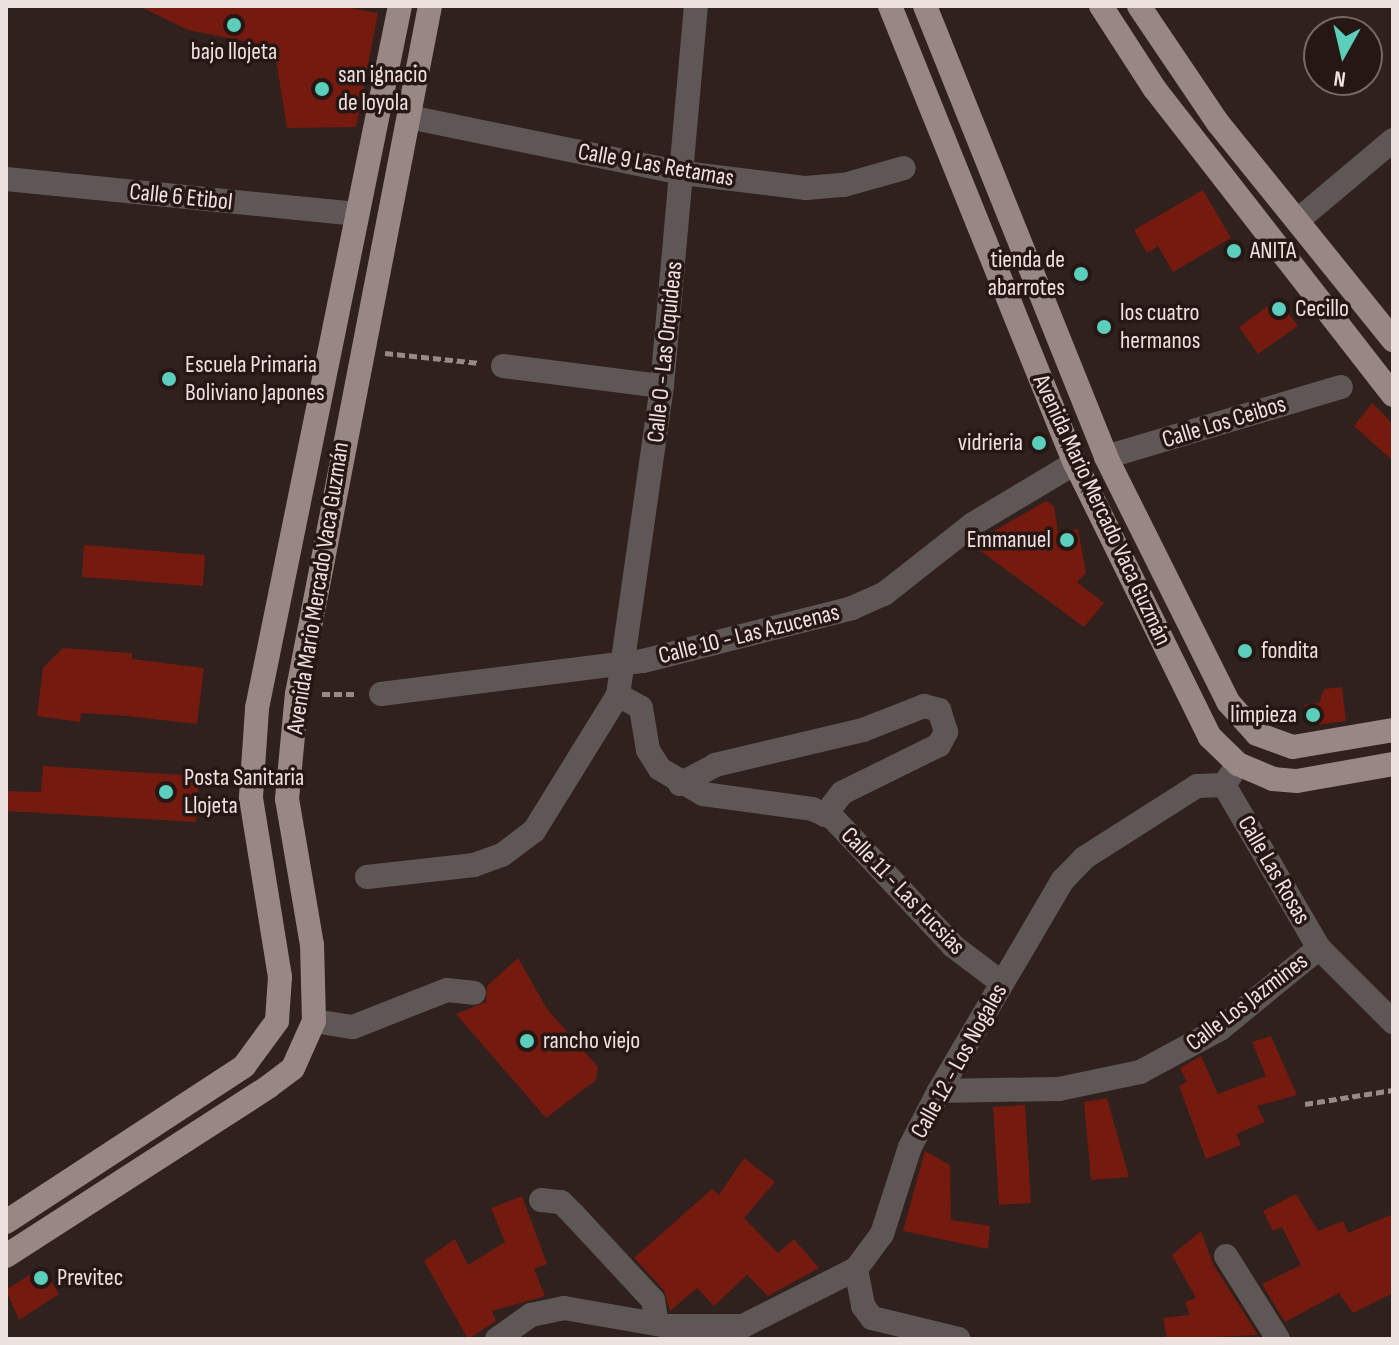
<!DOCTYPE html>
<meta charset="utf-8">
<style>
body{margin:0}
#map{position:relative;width:1399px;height:1345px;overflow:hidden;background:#30211e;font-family:"Sofia Sans Condensed",sans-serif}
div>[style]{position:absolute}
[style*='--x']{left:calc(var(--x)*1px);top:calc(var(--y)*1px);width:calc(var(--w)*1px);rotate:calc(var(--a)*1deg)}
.building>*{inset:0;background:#741a0e}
.path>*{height:5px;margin-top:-2.5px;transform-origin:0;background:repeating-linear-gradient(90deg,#978a87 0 8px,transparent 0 12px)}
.minor>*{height:24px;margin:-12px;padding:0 12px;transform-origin:12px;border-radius:12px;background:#5f5755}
.major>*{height:24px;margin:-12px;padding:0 12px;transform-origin:12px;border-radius:12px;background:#988784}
.dots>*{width:22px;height:22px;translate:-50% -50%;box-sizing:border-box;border:4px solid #261715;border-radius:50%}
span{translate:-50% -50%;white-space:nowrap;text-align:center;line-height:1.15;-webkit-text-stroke:7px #261715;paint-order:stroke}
.poi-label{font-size:24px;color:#ede2df}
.left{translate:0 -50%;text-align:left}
.right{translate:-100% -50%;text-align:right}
.street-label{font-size:24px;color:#ede2df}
.frame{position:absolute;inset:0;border:8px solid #ede2df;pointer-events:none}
.north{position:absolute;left:1303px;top:16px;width:80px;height:80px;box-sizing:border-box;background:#261715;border:2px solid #766866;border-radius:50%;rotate:188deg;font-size:22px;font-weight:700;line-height:32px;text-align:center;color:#ede2df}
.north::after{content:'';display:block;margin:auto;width:28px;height:36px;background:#5bcebc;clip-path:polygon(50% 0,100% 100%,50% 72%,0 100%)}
</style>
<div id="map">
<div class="building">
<div style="clip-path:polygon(139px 6px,340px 6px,378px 13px,356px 127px,287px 128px,274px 47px,188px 30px)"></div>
<div style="clip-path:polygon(1203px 190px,1231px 238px,1173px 272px,1158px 246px,1147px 253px,1134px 230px)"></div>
<div style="clip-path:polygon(1278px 299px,1298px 326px,1258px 354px,1239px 327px)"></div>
<div style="clip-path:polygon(1372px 403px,1393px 424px,1393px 461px,1354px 426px)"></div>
<div style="clip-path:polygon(1046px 501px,1054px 506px,1058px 532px,1078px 529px,1086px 573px,1077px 582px,1104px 603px,1084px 627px,971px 544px)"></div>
<div style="clip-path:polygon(84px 545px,205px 555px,203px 586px,82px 577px)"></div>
<div style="clip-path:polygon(63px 648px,132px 653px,132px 659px,204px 668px,197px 724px,127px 716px,81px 713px,80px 722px,37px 716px,43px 668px)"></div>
<div style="clip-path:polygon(1342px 687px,1346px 721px,1310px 726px,1304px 705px,1319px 703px,1324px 689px)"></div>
<div style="clip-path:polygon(43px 766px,199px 776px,196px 822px,6px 811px,6px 791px,41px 792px)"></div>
<div style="clip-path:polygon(518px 958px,547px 1009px,598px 1067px,596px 1080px,546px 1118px,456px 1014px,486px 1002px,487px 986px)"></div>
<div style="clip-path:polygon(1271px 1036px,1297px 1095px,1257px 1106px,1265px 1122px,1236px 1134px,1241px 1145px,1206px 1159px,1179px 1086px,1187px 1082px,1180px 1068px,1201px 1056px,1218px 1094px,1266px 1076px,1252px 1042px)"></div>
<div style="clip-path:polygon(1107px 1098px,1129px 1177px,1091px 1180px,1084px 1102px)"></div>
<div style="clip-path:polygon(1025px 1105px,1031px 1203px,999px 1205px,993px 1107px)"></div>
<div style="clip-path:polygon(925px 1151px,950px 1165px,951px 1220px,990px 1226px,988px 1249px,903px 1231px)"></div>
<div style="clip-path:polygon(744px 1158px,775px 1182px,744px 1218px,778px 1253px,794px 1239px,819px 1268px,768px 1296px,747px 1275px,714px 1306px,697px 1288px,670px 1311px,664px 1290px,634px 1258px,712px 1189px,719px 1195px)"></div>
<div style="clip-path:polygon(1296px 1194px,1318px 1231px,1343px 1221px,1348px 1233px,1393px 1214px,1393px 1293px,1353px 1313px,1339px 1293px,1285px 1322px,1262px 1284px,1301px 1265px,1282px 1227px,1273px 1231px,1263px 1211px)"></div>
<div style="clip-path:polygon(522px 1196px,547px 1264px,534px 1269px,545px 1296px,492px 1311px,496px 1321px,468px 1339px,424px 1261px,455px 1239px,468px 1265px,505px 1242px,491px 1208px)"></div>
<div style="clip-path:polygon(1201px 1231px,1213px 1264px,1258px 1335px,1167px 1339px,1163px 1318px,1190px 1315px,1185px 1302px,1196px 1298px,1172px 1255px)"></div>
<div style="clip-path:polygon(42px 1267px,59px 1294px,19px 1320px,6px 1290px)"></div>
</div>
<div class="path">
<div style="--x:385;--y:353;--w:95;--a:6.1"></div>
<div style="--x:322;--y:694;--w:34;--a:0"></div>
<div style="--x:1305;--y:1104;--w:89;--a:-9"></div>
</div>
<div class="minor">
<div style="--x:409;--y:117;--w:280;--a:11.6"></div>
<div style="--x:683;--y:173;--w:124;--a:7"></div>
<div style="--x:806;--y:188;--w:38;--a:-5"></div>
<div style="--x:844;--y:185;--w:62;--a:-15.8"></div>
<div style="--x:6;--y:179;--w:353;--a:5.7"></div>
<div style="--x:1298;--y:220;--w:124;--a:-40.1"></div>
<div style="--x:503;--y:366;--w:160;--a:7.2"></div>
<div style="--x:1106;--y:457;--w:245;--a:-16.6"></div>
<div style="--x:381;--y:694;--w:264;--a:-7.2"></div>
<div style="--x:643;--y:661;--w:216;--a:-14.2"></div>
<div style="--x:852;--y:608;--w:35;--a:-24"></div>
<div style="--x:884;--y:594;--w:113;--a:-38.2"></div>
<div style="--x:973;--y:524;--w:119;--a:-30.9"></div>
<div style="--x:618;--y:695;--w:26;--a:29"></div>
<div style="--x:641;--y:708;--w:43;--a:80.5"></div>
<div style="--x:648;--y:750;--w:22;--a:58"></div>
<div style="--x:660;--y:769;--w:50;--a:30.2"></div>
<div style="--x:703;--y:794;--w:110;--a:7.8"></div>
<div style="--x:812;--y:809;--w:23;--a:23"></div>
<div style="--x:833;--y:818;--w:175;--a:46.8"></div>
<div style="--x:953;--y:946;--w:61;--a:37.1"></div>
<div style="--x:680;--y:784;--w:40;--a:-28"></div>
<div style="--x:715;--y:765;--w:152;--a:-13.3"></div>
<div style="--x:863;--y:730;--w:66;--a:-21.5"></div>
<div style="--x:924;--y:706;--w:16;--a:15"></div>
<div style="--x:939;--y:710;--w:23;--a:72"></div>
<div style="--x:946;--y:732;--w:15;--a:118"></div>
<div style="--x:939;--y:745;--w:108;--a:153.7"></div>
<div style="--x:842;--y:793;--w:28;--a:128"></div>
<div style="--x:1224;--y:785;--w:189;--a:59.8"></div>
<div style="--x:1319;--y:948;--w:105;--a:45"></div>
<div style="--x:367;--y:877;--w:108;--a:-6.4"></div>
<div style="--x:474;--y:865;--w:30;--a:-20"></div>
<div style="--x:502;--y:855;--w:40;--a:-37"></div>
<div style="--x:534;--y:831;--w:160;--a:-58.3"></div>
<div style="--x:618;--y:695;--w:312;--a:-81.9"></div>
<div style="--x:662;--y:386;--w:382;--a:-84.9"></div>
<div style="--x:314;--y:1021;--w:39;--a:9"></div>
<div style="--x:353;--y:1027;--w:101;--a:-21.5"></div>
<div style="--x:447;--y:990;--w:27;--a:6"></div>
<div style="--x:939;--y:1091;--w:120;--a:-1"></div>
<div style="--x:1059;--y:1089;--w:83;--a:-11.9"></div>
<div style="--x:1140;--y:1072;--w:91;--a:-28.3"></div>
<div style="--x:1220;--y:1029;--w:128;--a:-39.3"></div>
<div style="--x:541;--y:1200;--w:20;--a:6"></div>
<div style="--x:561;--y:1202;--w:17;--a:45"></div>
<div style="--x:573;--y:1214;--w:117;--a:47.1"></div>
<div style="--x:653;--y:1300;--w:24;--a:81"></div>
<div style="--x:1226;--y:1256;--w:98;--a:57.9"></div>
<div style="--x:856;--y:1269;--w:38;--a:79"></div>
<div style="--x:863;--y:1306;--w:15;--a:53"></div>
<div style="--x:872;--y:1318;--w:89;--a:13.6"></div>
<div style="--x:497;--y:1339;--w:42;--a:-35.2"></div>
<div style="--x:531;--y:1315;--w:34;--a:-12"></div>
<div style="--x:564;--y:1308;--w:105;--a:9.9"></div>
<div style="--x:667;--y:1326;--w:76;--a:0"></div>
<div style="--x:743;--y:1326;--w:127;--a:-26.8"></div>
<div style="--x:856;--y:1269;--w:44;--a:-53.4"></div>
<div style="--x:882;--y:1234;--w:91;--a:-72.2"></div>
<div style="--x:910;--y:1147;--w:63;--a:-62.6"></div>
<div style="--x:939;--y:1091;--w:245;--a:-59.6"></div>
<div style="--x:1063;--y:880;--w:30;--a:-46"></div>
<div style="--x:1084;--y:858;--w:134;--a:-32.5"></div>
<div style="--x:1197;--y:786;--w:27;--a:-2"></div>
<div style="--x:1224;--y:785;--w:25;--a:-56"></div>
</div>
<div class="major">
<div style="--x:890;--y:6;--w:493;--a:68"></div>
<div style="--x:1075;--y:463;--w:305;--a:63.8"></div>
<div style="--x:1210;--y:737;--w:39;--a:44"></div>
<div style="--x:1238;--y:764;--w:38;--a:23"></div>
<div style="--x:1273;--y:779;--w:24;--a:5"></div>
<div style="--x:1297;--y:781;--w:97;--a:-10"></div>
<div style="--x:925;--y:6;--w:486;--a:68.1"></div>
<div style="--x:1106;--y:457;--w:274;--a:63.5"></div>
<div style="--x:1228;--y:702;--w:43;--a:47.8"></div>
<div style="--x:1257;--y:734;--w:38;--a:20"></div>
<div style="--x:1293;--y:747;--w:101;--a:-9.6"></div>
<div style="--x:1101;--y:6;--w:98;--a:57.1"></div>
<div style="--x:1154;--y:88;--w:389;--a:52.1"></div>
<div style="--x:1139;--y:6;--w:141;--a:56"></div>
<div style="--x:1218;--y:123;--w:279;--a:51.1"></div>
<div style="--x:6;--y:1222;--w:285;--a:-33.2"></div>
<div style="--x:244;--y:1066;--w:56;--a:-53.7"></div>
<div style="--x:277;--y:1021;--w:44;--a:-86.1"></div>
<div style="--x:280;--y:977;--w:182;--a:-99.2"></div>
<div style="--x:251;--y:797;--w:89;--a:-86.1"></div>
<div style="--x:257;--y:708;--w:716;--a:-78.49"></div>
<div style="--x:6;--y:1256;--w:312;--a:-32.8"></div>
<div style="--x:268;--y:1087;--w:31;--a:-37"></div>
<div style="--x:293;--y:1068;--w:51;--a:-65.9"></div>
<div style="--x:314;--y:1021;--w:76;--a:-91.5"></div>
<div style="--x:312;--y:945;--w:148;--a:-99.7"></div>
<div style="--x:287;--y:799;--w:105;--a:-84.6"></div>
<div style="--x:297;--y:694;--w:701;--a:-79.06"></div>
</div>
<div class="dots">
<div style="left:234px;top:25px;background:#5bcebc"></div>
<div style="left:322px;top:89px;background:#5bcebc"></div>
<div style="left:1234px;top:251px;background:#5bcebc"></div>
<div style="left:1081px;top:274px;background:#5bcebc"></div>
<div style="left:1279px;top:309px;background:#5bcebc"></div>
<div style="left:1104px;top:327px;background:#5bcebc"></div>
<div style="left:169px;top:379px;background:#5bcebc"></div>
<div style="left:1039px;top:443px;background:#5bcebc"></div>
<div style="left:1067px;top:540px;background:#5bcebc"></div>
<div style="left:1245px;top:651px;background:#5bcebc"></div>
<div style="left:1313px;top:715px;background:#5bcebc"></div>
<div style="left:166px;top:792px;background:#5bcebc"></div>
<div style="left:527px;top:1041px;background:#5bcebc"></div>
<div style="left:41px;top:1278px;background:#5bcebc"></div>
</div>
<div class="poi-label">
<span style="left:234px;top:52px">bajo llojeta</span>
<span class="left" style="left:338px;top:89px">san ignacio<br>de loyola</span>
<span class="left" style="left:1250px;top:251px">ANITA</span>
<span class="right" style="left:1065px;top:274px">tienda de<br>abarrotes</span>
<span class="left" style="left:1295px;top:309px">Cecillo</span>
<span class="left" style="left:1120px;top:327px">los cuatro<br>hermanos</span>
<span class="left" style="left:185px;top:379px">Escuela Primaria<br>Boliviano Japones</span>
<span class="right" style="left:1023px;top:443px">vidrieria</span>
<span class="right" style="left:1051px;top:540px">Emmanuel</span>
<span class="left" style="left:1261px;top:651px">fondita</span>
<span class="right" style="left:1297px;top:715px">limpieza</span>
<span class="left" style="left:184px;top:792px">Posta Sanitaria<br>Llojeta</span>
<span class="left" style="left:543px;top:1041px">rancho viejo</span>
<span class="left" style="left:57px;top:1278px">Previtec</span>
</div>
<div class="street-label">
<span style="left:656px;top:165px;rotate:10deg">Calle 9 Las Retamas</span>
<span style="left:181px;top:197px;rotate:6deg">Calle 6 Etibol</span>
<span style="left:665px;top:352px;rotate:-84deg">Calle O - Las Orquideas</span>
<span style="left:1224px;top:422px;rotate:-17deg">Calle Los Ceibos</span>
<span style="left:1102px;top:510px;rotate:65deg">Avenida Mario Mercado Vaca Guzmán</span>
<span style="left:318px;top:588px;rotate:-81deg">Avenida Mario Mercado Vaca Guzmán</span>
<span style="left:749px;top:634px;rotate:-14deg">Calle 10 - Las Azucenas</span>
<span style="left:1274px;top:870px;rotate:60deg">Calle Las Rosas</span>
<span style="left:903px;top:891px;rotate:46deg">Calle 11 - Las Fucsias</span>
<span style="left:1247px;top:1002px;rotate:-37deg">Calle Los Jazmines</span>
<span style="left:959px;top:1061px;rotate:-61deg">Calle 12 - Los Nogales</span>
</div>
<div class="frame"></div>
<div class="north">N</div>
</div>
